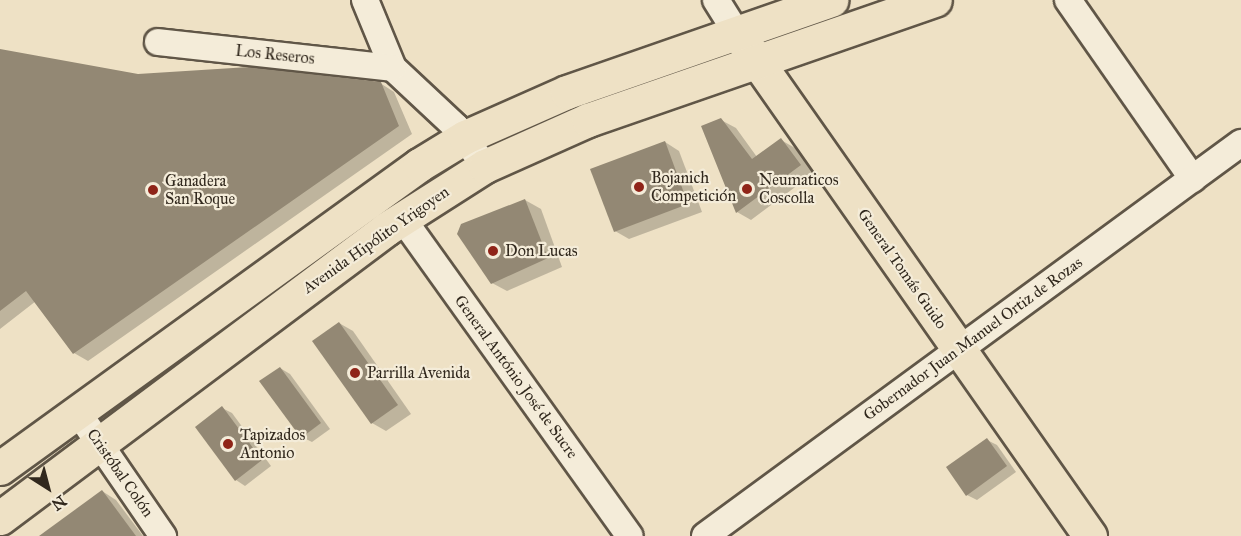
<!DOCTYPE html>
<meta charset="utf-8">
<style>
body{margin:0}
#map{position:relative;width:1241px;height:536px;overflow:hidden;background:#eee1c5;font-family:"IM FELL Great Primer",serif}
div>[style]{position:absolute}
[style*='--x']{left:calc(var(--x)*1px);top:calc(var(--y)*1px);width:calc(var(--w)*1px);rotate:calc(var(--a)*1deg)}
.green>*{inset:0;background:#cec2a8}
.shadow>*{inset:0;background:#0003}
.building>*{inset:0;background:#938874}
.roads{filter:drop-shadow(2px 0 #605647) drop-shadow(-2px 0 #605647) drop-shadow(0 2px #605647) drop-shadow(0 -2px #605647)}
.minor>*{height:26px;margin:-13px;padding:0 13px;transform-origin:13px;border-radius:13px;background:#f4ecd9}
.primary>*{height:33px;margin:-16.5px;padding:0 16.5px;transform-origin:16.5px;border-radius:16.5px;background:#eee1c5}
.dots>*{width:16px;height:16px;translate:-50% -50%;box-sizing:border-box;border:3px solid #f4ecd9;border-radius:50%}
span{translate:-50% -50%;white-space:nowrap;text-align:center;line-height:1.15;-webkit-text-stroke:4.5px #f4ecd9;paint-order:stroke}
.street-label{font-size:16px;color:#31281d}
.poi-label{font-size:16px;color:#31281d}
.left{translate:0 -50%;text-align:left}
.north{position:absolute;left:18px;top:458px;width:60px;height:60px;-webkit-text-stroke:4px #f4ecd9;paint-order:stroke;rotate:144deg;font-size:16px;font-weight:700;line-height:24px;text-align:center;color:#31281d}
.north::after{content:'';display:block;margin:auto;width:21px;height:27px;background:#31281d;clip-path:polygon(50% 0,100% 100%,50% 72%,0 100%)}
</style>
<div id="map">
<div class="green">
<div style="clip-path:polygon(368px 214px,373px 221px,129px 403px,124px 396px)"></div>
</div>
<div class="shadow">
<div style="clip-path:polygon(0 51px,138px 76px,380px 83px,394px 92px,412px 134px,88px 361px,74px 353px,36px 301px,0 329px)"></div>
<div style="clip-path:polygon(721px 120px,736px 128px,757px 157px,781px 140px,795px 148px,814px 173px,751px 220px,737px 212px)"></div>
<div style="clip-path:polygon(665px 142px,679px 151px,702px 212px,629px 239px,615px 231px)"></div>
<div style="clip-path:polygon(525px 200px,541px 209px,562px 267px,507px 291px,492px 283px)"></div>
<div style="clip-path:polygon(339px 323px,353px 331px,411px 414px,386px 431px,372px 423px,314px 341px)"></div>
<div style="clip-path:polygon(280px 368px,290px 374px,330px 429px,312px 442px,302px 437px)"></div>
<div style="clip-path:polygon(222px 408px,232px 413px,271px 466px,245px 486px,236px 480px)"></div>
<div style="clip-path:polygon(987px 440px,997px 445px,1016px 472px,977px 500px,967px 495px)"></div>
<div style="clip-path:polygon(102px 491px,116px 500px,143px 536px,42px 536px)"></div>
</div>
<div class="building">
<div style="clip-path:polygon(0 49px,138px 74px,249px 67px,381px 82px,399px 126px,73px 354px,26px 291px,0 311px)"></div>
<div style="clip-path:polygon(721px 118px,752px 159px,781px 138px,801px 165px,736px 213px,701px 126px)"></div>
<div style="clip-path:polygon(665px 141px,688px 204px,614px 232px,590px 169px)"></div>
<div style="clip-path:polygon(525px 199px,548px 258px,491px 284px,457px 234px,461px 224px)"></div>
<div style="clip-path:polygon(339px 322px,398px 405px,371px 424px,312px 341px)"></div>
<div style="clip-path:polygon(280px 367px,321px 423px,301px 438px,259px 381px)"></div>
<div style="clip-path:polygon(222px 406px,262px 460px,235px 481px,195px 427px)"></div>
<div style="clip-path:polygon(987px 438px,1007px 466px,966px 496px,946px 467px)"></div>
<div style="clip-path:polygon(102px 490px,136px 536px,39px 536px)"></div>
</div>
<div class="roads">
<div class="minor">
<div style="--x:365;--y:0;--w:74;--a:67.6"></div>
<div style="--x:393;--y:68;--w:86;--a:43.1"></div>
<div style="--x:456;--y:127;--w:49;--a:53.4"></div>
<div style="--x:716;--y:0;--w:39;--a:58"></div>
<div style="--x:1068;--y:0;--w:218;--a:55.1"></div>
<div style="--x:158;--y:42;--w:236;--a:6.3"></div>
<div style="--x:402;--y:218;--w:391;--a:54.4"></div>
<div style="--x:77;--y:411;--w:152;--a:55.5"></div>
<div style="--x:705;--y:536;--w:665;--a:-36.25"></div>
</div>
<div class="primary">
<div style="--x:745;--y:44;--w:601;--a:54.96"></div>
<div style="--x:0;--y:468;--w:517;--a:-35.87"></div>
<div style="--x:419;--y:165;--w:54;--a:-31.3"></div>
<div style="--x:465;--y:137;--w:111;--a:-23.8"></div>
<div style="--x:567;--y:92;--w:280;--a:-19.2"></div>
<div style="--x:0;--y:518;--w:482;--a:-36.8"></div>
<div style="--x:386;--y:229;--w:117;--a:-32.5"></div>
<div style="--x:485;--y:166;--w:113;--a:-24.1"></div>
<div style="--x:588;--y:120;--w:367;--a:-19.1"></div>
</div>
</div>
<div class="dots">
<div style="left:639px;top:187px;background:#8f2418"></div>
<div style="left:747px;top:189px;background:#8f2418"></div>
<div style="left:153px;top:190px;background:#8f2418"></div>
<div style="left:493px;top:251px;background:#8f2418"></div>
<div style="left:355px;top:373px;background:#8f2418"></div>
<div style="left:228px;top:444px;background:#8f2418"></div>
</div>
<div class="street-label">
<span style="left:275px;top:55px;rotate:6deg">Los Reseros</span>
<span style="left:376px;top:240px;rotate:-35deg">Avenida Hipólito Yrigoyen</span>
<span style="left:902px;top:269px;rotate:55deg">General Tomás Guido</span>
<span style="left:973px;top:339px;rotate:-36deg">Gobernador Juan Manuel Ortiz de Rozas</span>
<span style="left:516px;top:377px;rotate:54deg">General António José de Sucre</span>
<span style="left:120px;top:473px;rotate:55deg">Cristóbal Colón</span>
</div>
<div class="poi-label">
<span class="left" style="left:651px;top:187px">Bojanich<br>Competición</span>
<span class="left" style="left:759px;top:189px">Neumaticos<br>Coscolla</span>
<span class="left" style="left:165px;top:190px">Ganadera<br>San Roque</span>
<span class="left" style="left:505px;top:251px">Don Lucas</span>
<span class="left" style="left:367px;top:373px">Parrilla Avenida</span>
<span class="left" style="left:240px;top:444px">Tapizados<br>Antonio</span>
</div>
<div class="north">N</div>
</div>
